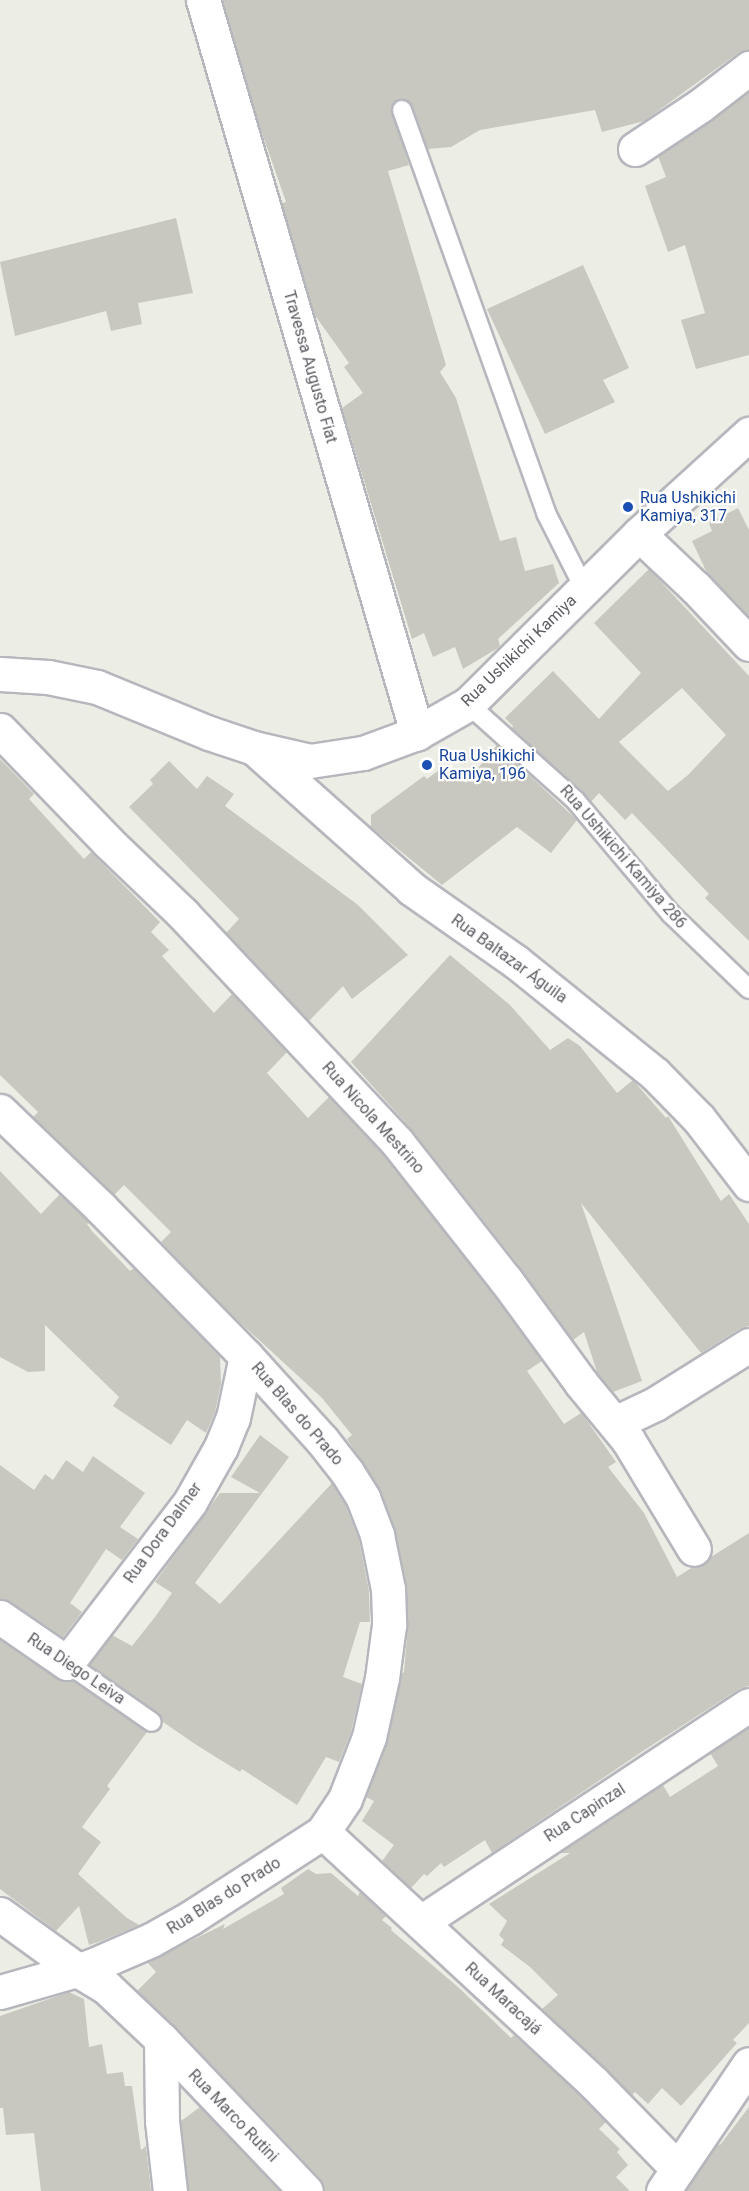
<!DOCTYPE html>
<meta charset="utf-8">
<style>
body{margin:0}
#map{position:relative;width:749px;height:2191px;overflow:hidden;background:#ecede4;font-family:Roboto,sans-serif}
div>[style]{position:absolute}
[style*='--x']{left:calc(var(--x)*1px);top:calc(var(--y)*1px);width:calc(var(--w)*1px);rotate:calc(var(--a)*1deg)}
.building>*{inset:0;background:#c8c8c0}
.roads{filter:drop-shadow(2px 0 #b6b7bd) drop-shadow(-2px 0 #b6b7bd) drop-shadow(0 2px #b6b7bd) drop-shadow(0 -2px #b6b7bd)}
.service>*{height:18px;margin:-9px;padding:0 9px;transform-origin:9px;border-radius:9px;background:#fff}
.minor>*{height:33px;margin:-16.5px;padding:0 16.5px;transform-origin:16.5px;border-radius:16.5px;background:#fff}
.secondary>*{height:33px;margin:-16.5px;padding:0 16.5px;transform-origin:16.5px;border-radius:16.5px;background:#fff}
.dots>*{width:16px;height:16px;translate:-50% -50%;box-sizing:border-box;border:3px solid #fff;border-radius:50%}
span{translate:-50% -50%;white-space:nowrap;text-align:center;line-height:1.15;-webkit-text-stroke:4.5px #fff;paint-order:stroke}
.street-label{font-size:16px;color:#5c5d63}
.transit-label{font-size:16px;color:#164399}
.left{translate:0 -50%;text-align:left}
</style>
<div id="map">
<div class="building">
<div style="clip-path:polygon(223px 0,749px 0,749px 50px,738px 53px,644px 121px,602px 132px,595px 110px,480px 130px,451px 147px,428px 149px,410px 102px,399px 99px,391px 107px,409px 165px,388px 171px,446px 365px,440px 372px,456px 398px,500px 541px,516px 537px,525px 571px,553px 564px,559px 583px,498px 639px,500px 645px,498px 648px,463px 669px,455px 647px,433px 657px,424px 633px,412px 639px,342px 408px,363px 393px,344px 367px,349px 363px,314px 314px,282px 203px,286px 202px,256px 116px)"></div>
<div style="clip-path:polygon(749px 92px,749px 355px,696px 369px,681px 320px,705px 313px,685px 245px,668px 252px,645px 186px,666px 177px,658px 156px)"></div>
<div style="clip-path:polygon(176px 218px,193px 293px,138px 303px,142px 324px,111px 331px,106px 311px,15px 336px,0 262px)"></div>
<div style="clip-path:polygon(583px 265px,629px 368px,603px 380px,615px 402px,545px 434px,487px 309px)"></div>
<div style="clip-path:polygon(738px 508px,749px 530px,749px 617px,706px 571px,692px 541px,712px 531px,709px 523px)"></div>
<div style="clip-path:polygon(evenodd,649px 569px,749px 676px,749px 941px,705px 898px,709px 894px,632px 813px,625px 820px,599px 793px,591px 802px,512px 728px,513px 726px,505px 718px,553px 671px,599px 719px,641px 673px,594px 623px,649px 569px,682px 688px,726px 735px,688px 775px,668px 791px,619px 742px,682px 688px)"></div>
<div style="clip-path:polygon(497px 745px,577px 820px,551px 853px,517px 827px,442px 885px,371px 827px,371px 815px,424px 776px,427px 779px,446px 765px,466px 783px)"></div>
<div style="clip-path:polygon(0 759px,34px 794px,29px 799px,84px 859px,91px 852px,160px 922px,151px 932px,169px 950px,162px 956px,214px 1013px,232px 994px,287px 1052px,267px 1073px,308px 1118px,329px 1097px,383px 1154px,490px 1290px,542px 1361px,527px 1371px,564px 1424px,581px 1413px,583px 1415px,616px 1462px,608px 1467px,644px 1513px,677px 1577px,693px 1567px,704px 1565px,711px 1557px,749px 1533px,749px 1686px,739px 1689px,643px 1751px,492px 1853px,485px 1840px,444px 1867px,441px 1863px,427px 1876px,424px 1874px,411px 1888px,382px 1861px,394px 1845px,362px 1821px,374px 1801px,366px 1797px,386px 1744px,401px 1674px,404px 1672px,408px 1625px,406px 1585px,395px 1531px,379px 1488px,347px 1439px,352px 1435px,322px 1398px,233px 1316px,161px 1242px,171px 1232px,124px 1185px,114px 1195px,33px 1117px,38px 1112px,0 1075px)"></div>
<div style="clip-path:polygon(169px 761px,197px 789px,207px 776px,234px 794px,225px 806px,358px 905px,408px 955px,352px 999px,343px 986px,309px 1021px,226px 933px,239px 919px,129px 807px,153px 784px,150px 780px)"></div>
<div style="clip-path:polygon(450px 955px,510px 1005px,550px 1050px,568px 1038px,580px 1046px,617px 1093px,633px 1080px,666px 1118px,668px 1116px,721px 1201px,729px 1194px,749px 1224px,749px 1326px,739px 1329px,701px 1353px,581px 1203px,642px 1381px,613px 1392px,598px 1375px,584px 1332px,573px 1340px,520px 1267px,412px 1130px,351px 1062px)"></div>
<div style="clip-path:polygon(0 1171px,41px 1214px,60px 1194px,89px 1223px,87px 1224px,92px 1231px,130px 1271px,134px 1268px,220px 1357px,221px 1384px,215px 1412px,206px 1433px,187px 1420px,171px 1445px,113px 1406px,119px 1397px,45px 1325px,45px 1371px,28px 1372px,0 1357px)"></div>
<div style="clip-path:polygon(260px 1435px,289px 1457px,195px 1583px,220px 1604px,332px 1483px,346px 1506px,359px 1540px,369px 1591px,370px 1622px,360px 1622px,343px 1677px,362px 1684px,351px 1732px,339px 1762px,326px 1757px,297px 1805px,242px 1769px,240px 1772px,198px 1746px,163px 1722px,158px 1713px,89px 1665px,112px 1635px,132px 1646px,155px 1617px,172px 1593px,155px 1582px,220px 1493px,260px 1493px,231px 1477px)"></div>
<div style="clip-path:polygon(93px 1456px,145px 1493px,120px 1527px,138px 1539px,122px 1560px,106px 1549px,70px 1603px,82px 1612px,63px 1637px,11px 1602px,0 1599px,0 1465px,34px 1490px,45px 1474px,53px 1480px,66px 1460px,83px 1472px)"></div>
<div style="clip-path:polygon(0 1640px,56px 1678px,73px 1681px,147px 1732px,107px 1786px,110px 1789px,82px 1827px,101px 1842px,78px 1874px,127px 1918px,139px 1925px,101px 1941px,89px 1945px,79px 1906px,56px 1931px,0 1889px)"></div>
<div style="clip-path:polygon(749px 1727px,749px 2023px,733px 2040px,737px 2043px,681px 2106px,662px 2088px,648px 2104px,635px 2092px,632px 2095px,542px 2009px,558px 1995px,530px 1967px,501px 1945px,504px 1940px,499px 1935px,507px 1921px,489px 1904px,570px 1853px,559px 1853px,663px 1785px,670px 1797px,718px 1766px,710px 1753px)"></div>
<div style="clip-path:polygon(308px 1869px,316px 1874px,331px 1873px,358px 1896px,360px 1892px,386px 1916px,382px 1920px,392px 1928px,391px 1930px,458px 1987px,511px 2038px,514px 2035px,581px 2096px,606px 2122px,599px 2129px,620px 2149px,617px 2152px,628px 2165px,616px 2177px,630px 2191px,324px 2191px,320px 2178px,175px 2026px,137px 1991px,156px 1972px,147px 1962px,225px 1924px,223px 1929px,284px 1894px,281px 1888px)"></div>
<div style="clip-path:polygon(69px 1992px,84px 1999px,89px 2047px,102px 2044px,107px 2074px,123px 2072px,125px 2086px,132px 2086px,141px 2150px,146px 2146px,151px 2191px,41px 2191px,34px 2133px,6px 2135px,3px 2108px,0 2108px,0 2016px)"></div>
<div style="clip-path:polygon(200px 2107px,280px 2191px,188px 2191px,181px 2121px)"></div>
<div style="clip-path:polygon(749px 2107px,749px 2191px,686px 2191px,718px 2144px,720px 2145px)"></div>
</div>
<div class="roads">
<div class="service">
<div style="--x:402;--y:110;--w:428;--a:70.3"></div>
<div style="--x:546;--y:513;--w:84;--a:63.1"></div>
<div style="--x:468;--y:704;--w:144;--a:41.9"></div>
<div style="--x:575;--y:800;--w:149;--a:49.9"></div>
<div style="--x:671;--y:914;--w:108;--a:43.9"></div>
<div style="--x:67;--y:1663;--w:103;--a:34.8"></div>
</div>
<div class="minor">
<div style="--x:203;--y:0;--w:764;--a:73.72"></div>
<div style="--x:635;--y:149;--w:79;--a:-33.7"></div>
<div style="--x:701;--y:105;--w:61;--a:-37.6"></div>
<div style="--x:639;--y:534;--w:79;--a:43.5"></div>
<div style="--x:696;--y:588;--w:77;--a:46.6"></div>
<div style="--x:0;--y:730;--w:156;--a:46"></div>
<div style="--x:108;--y:842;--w:104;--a:43.8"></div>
<div style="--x:183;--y:914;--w:313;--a:46.8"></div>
<div style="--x:397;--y:1142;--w:174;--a:51.8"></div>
<div style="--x:505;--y:1279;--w:129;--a:53.8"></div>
<div style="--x:581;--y:1383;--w:74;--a:50.5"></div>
<div style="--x:628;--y:1440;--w:127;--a:58.8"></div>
<div style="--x:254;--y:748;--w:212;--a:41.7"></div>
<div style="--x:412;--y:889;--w:126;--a:35"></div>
<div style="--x:515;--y:961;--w:180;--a:38.9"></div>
<div style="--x:655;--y:1074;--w:63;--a:45.6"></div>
<div style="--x:699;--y:1119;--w:82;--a:52.4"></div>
<div style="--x:0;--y:1111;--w:140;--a:43.8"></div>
<div style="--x:101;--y:1208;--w:207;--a:45.6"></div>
<div style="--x:246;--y:1356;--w:113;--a:47.9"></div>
<div style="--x:322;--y:1440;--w:41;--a:52"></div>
<div style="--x:347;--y:1472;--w:31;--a:58"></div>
<div style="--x:363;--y:1498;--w:40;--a:69"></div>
<div style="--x:377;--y:1535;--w:55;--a:78.5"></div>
<div style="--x:388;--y:1589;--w:36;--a:88"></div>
<div style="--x:389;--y:1625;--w:53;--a:97.5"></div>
<div style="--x:382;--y:1678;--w:60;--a:102.4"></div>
<div style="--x:369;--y:1737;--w:66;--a:111.2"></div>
<div style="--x:345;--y:1799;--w:40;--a:124"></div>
<div style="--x:323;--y:1832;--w:158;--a:147.1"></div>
<div style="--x:190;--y:1918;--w:45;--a:150.6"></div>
<div style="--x:151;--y:1940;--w:65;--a:156.6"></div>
<div style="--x:91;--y:1966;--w:95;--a:164.1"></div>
<div style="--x:615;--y:1423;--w:44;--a:-25.4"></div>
<div style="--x:655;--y:1404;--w:111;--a:-32.1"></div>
<div style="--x:0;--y:1617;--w:81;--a:34.5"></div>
<div style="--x:67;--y:1663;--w:203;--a:-52.6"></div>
<div style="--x:190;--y:1502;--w:63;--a:-60.6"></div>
<div style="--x:221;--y:1447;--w:31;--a:-68"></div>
<div style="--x:233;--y:1418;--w:63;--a:-78.2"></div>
<div style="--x:323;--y:1832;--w:369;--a:42.8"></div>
<div style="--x:594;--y:2083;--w:120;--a:45.7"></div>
<div style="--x:0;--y:1914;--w:94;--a:35.9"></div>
<div style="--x:76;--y:1969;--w:35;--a:31"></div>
<div style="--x:106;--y:1987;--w:76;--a:43.4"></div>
<div style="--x:161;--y:2039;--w:210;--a:46.4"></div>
<div style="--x:421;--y:1922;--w:393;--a:-33.5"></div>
<div style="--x:161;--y:2039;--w:82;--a:89.3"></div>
<div style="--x:162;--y:2121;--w:70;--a:83.5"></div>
<div style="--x:663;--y:2191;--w:153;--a:-55.9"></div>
</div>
<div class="secondary">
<div style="--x:0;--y:674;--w:48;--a:3.6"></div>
<div style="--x:48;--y:677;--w:50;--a:11.5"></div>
<div style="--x:97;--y:687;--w:121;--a:22.3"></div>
<div style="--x:209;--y:733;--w:47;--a:18.4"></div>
<div style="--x:254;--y:748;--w:57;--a:13.1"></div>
<div style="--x:310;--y:761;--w:54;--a:-8.6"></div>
<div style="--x:363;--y:753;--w:58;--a:-20.3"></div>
<div style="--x:417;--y:733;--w:59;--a:-29.6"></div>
<div style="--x:468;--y:704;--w:241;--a:-44.8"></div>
<div style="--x:639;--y:534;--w:149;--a:-42.3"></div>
</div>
</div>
<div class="dots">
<div style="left:628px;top:507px;background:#1a4fb4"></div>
<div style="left:427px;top:765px;background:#1a4fb4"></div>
</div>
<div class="street-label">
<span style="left:310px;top:367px;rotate:74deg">Travessa Augusto Fiat</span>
<span style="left:519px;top:651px;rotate:-44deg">Rua Ushikichi Kamiya</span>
<span style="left:623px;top:857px;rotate:49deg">Rua Ushikichi Kamiya 286</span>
<span style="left:509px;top:959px;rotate:36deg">Rua Baltazar Águila</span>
<span style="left:373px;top:1118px;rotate:48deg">Rua Nicola Mestrino</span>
<span style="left:297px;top:1414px;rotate:49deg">Rua Blas do Prado</span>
<span style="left:163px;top:1533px;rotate:-54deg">Rua Dora Dalmer</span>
<span style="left:76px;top:1669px;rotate:34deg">Rua Diego Leiva</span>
<span style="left:585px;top:1813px;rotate:-33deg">Rua Capinzal</span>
<span style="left:224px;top:1896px;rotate:-32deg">Rua Blas do Prado</span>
<span style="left:503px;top:1999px;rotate:43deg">Rua Maracajá</span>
<span style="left:233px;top:2116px;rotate:46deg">Rua Marco Rutini</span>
</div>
<div class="transit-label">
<span class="left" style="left:640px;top:507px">Rua Ushikichi<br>Kamiya, 317</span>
<span class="left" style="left:439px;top:765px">Rua Ushikichi<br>Kamiya, 196</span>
</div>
</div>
